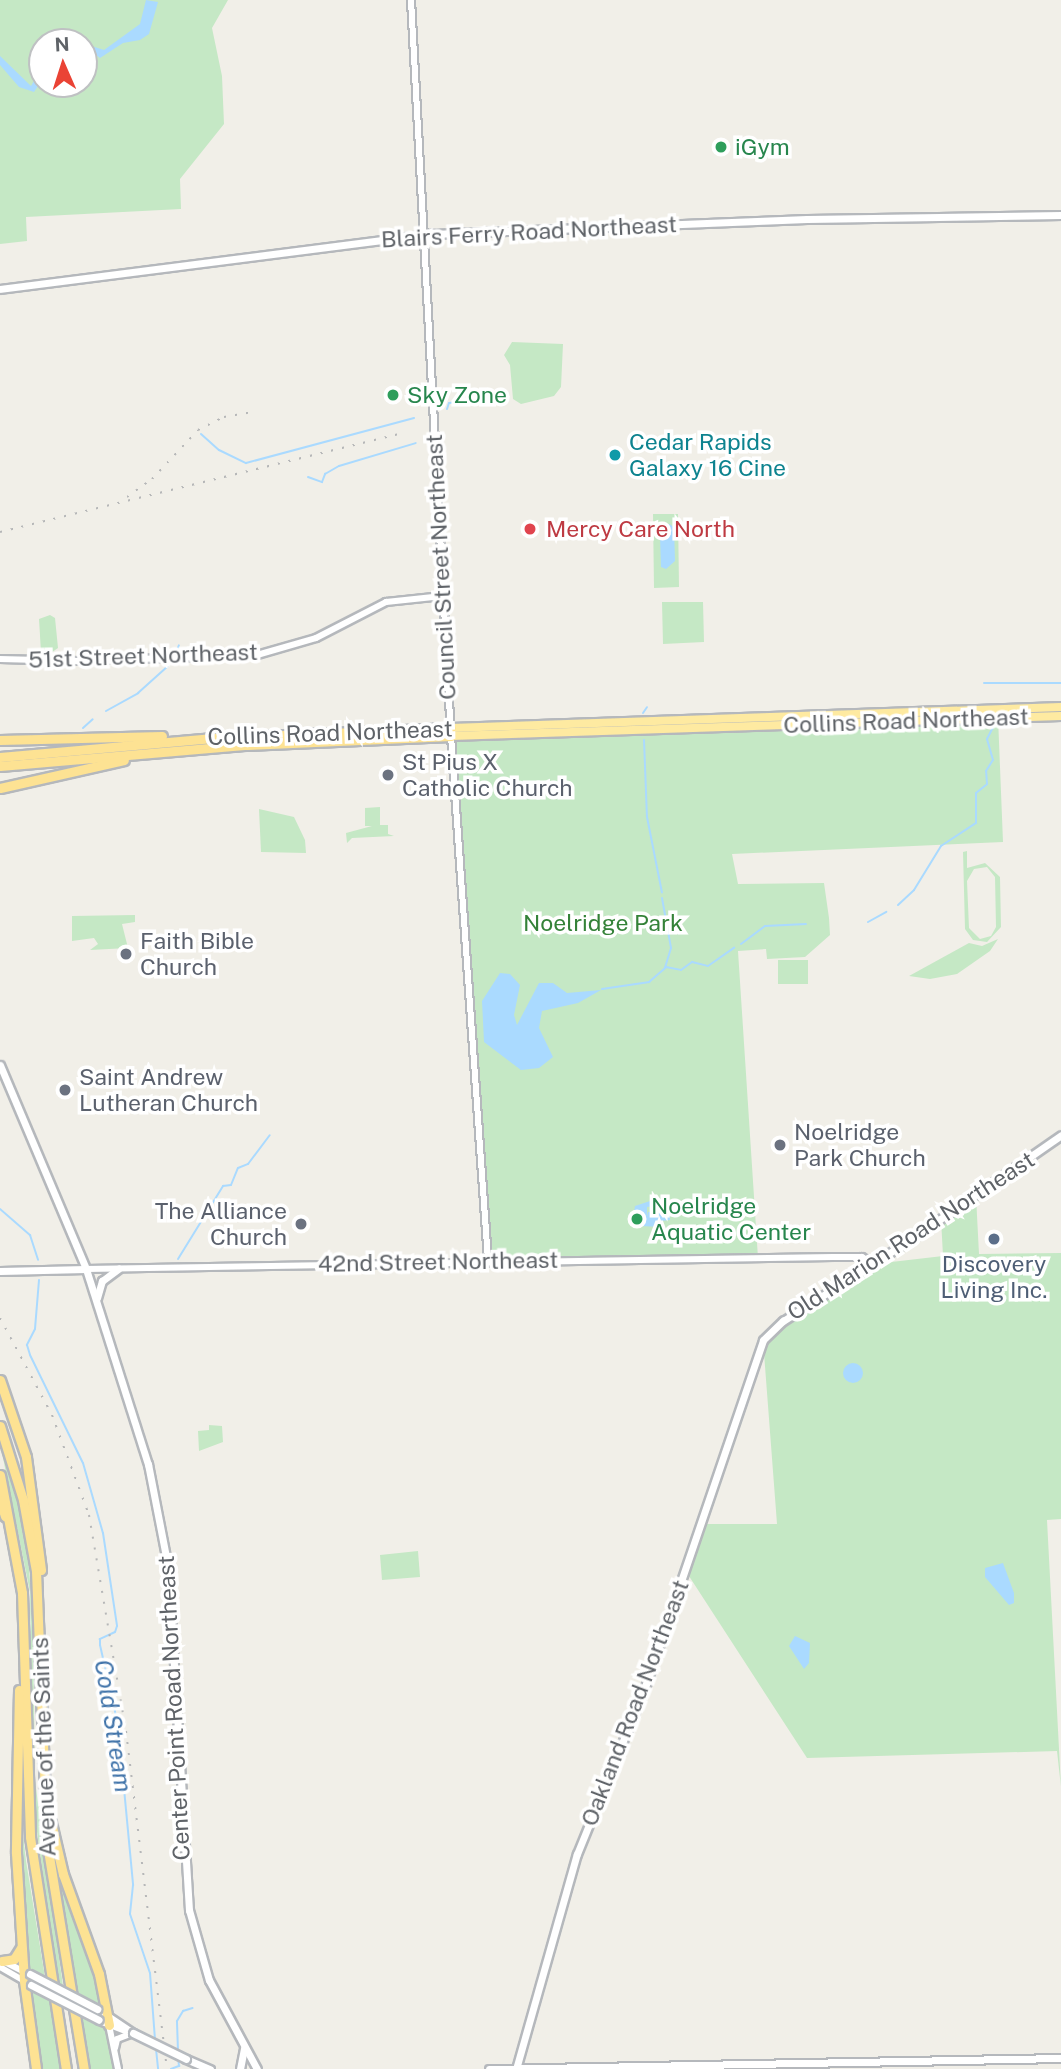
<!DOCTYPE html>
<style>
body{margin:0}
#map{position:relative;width:1061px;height:2069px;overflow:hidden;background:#f1efe8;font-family:"Public Sans",sans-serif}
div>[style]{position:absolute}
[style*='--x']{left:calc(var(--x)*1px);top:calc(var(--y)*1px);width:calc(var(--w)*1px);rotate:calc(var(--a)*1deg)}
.green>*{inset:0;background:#c5e8c5}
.water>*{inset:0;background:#aadaff}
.round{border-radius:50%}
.stream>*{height:2px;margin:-1px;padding:0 1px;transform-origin:1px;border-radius:1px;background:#aadaff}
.roads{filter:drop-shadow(2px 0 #b5b8bc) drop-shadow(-2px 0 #b5b8bc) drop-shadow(0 2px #b5b8bc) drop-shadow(0 -2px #b5b8bc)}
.tertiary>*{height:6px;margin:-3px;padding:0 3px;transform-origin:3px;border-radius:3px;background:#fff}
.secondary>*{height:7px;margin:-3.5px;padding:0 3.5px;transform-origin:3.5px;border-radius:3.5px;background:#fff}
.trunk>*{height:8px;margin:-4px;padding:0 4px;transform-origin:4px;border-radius:4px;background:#feeaa1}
.motorway>*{height:9px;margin:-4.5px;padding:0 4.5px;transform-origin:4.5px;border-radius:4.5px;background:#fde293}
.rail>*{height:2px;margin-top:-1px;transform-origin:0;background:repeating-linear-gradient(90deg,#b6b7b8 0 2px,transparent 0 11px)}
.bridges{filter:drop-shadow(2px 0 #b6babf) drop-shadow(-2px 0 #b6babf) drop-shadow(0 2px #b6babf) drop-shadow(0 -2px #b6babf)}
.secondary-bridge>*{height:7px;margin:-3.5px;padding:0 3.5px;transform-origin:3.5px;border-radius:3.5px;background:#fff}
.dots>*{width:19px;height:19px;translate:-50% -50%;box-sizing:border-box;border:4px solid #fff;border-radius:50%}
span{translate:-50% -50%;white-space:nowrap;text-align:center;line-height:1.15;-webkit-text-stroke:7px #fff;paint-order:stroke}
.leisure-label{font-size:23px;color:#27864d}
.left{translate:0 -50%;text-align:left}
.street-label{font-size:23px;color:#5f6368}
.culture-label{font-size:23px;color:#0d838f}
.health-label{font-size:23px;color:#be3a42}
.worship-label{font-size:23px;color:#5b616d}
.right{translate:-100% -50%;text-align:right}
.park-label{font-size:23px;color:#348238}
.service-label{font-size:23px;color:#4e5e75}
.water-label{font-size:24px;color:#4174aa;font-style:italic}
.north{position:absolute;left:28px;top:28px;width:70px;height:70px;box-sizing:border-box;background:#fff;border:2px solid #bfc1c3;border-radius:50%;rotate:357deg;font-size:19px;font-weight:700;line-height:28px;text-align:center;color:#5f6368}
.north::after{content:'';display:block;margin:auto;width:24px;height:32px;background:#ea4335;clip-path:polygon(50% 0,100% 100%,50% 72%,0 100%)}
</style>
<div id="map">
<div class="green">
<div style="clip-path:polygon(evenodd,0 0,228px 0,212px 28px,222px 76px,224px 124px,180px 179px,181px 209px,26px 217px,27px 241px,0 244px,0 0,42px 42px,84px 42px,84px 84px,42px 84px,42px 42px)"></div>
<div style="clip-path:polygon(512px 342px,563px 344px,561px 387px,554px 396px,521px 404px,513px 399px,510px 365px,504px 355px)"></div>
<div style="clip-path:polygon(653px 514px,678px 514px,679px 587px,654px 588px)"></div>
<div style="clip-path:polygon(662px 602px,703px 602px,704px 642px,663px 644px)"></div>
<div style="clip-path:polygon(50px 615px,55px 618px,58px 648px,45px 657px,41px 652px,39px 619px)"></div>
<div style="clip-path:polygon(998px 717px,1003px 842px,732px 854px,738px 884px,824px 883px,829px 918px,830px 935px,805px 957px,767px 959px,766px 949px,738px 951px,758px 1258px,488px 1260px,451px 736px)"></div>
<div style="clip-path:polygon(380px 807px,380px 825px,388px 825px,388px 834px,394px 836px,352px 838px,347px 843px,346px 833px,372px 826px,365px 826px,365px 808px)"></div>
<div style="clip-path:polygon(259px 809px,294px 817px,305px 840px,306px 853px,261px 852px)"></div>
<div style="clip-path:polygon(evenodd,967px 851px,967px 868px,985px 863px,1000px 877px,1001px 927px,987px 942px,973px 940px,965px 929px,963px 852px,967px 851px,987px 867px,995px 877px,996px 927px,991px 936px,980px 939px,969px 928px,967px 881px,974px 869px,987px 867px)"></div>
<div style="clip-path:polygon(135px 915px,135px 922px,122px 924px,128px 948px,90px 950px,98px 944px,94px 938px,72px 941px,72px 916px)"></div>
<div style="clip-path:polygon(998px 939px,990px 951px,957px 974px,930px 979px,909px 976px,969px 943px,982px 946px)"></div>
<div style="clip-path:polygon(778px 960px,808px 960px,808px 984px,778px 984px)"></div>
<div style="clip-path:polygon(976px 1196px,979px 1254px,1061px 1253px,1061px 1519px,1047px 1520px,1061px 1787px,1057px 1751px,807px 1758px,687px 1573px,701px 1524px,777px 1524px,763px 1340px,770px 1331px,874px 1264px,943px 1256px,941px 1219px)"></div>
<div style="clip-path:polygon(209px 1425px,222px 1426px,223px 1442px,199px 1451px,198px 1431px,209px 1430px)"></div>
<div style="clip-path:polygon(0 1443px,19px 1508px,29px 1568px,33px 1625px,35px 1781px,63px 1986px,58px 1983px,34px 1810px,30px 1592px)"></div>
<div style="clip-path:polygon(418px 1551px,420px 1577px,382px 1580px,380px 1555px)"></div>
<div style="clip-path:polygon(19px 1802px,26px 1861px,45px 1977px,25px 1966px)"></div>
<div style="clip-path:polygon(58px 1868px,96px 1973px,100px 2005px,76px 1992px)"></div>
<div style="clip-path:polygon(32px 1988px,49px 1998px,60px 2069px,40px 2069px,29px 1996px)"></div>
<div style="clip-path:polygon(80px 2013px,109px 2028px,115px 2069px,89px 2069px)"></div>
</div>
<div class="water">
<div style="clip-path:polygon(146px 0,158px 2px,149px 34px,140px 40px,123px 43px,100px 58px,79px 42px,104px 50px,140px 24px)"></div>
<div style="clip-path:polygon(0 56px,31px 86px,42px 67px,42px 80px,34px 92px,19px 87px,0 65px)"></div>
<div style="clip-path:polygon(669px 524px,674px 527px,675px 561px,666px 569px,661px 567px,660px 536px,662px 525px)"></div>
<div style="clip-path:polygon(500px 973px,510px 974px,520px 985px,514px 1015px,517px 1025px,539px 983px,553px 983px,567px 993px,601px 990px,578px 1003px,542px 1011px,539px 1028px,553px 1057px,539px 1068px,521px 1070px,484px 1042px,482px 1001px)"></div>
<div style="clip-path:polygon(653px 1200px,654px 1206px,647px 1207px,647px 1217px,648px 1212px,669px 1211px,670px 1220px,661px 1221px,661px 1227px,640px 1226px,633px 1218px,635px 1206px)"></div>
<div class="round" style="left:843px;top:1363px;width:20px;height:20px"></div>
<div style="clip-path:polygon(1003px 1563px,1014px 1593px,1014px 1603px,1009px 1605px,985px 1577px,985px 1568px)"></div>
<div style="clip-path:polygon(795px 1636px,810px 1643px,809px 1663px,804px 1669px,789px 1646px)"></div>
</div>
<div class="stream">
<div style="--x:447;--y:409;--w:6;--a:-72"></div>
<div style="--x:449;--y:403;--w:33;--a:-7"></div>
<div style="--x:201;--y:434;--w:24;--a:42"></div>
<div style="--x:219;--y:450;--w:30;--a:26"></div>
<div style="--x:246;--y:463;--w:174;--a:-15"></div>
<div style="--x:308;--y:477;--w:15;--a:20"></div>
<div style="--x:322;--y:482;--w:9;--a:-69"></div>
<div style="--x:325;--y:474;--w:16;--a:-30"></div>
<div style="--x:339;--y:466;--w:80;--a:-16.6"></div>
<div style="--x:177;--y:650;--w:5;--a:-68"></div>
<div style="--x:984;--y:683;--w:77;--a:0"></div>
<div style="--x:106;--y:711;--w:37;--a:-29"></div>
<div style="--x:138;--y:693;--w:40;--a:-42"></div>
<div style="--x:643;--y:713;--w:7;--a:-56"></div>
<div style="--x:83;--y:728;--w:13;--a:-42"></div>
<div style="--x:644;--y:740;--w:77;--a:87.8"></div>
<div style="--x:647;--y:817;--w:77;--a:78.8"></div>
<div style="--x:662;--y:898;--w:51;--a:79.8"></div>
<div style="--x:671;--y:948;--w:21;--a:107"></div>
<div style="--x:898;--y:905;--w:22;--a:-43"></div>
<div style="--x:914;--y:890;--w:52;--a:-58.5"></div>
<div style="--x:941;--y:846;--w:42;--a:-33.3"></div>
<div style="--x:976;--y:823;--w:30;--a:-90"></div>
<div style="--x:976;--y:793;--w:14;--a:-39"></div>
<div style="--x:987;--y:784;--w:13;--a:-94"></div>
<div style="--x:986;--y:771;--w:13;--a:-58"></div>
<div style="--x:993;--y:760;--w:22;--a:-106"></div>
<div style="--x:987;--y:739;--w:18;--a:-63"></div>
<div style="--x:868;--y:922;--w:21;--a:-29"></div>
<div style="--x:741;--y:944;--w:30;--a:-37"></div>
<div style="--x:765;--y:926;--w:41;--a:-2.8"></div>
<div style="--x:602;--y:989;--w:48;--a:-8.5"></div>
<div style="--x:649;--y:982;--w:23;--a:-41"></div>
<div style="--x:666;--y:967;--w:15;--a:11"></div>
<div style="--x:681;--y:970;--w:14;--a:-36"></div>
<div style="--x:692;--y:962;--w:16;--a:14"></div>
<div style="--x:708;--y:966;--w:32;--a:-35"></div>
<div style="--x:0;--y:1209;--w:40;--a:41"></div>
<div style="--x:30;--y:1235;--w:26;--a:72"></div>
<div style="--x:178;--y:1259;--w:86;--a:-58.3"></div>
<div style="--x:223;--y:1186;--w:8;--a:-7"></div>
<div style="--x:231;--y:1185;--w:18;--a:-68"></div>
<div style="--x:238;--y:1168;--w:11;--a:-22"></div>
<div style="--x:248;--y:1164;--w:36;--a:-53"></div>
<div style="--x:39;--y:1280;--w:49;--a:94.7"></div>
<div style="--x:35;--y:1329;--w:18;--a:117"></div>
<div style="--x:27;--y:1345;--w:10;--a:73"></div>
<div style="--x:30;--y:1355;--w:120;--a:63.9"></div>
<div style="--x:83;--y:1463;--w:73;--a:74.1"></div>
<div style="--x:103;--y:1533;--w:94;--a:81.4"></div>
<div style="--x:117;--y:1626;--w:6;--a:108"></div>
<div style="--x:115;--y:1632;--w:17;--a:155"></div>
<div style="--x:100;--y:1639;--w:6;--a:90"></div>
<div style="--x:100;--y:1645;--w:82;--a:77.3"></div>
<div style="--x:118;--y:1725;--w:161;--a:84.6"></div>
<div style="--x:133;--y:1885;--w:29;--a:96"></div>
<div style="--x:130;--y:1914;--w:62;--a:71.3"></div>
<div style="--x:150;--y:1973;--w:67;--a:85.7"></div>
<div style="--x:156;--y:2049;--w:20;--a:84"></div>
<div style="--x:178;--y:2051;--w:30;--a:-92"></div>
<div style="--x:177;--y:2021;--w:12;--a:-59"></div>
<div style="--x:183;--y:2011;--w:10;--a:-17"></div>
<div style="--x:171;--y:2069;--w:9;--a:-21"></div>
<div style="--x:179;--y:2066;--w:9;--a:-96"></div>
</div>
<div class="roads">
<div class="tertiary">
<div style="--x:411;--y:0;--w:737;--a:86.89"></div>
<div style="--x:451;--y:736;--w:525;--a:85.96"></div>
<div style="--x:0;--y:659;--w:78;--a:1.5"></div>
<div style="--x:78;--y:661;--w:179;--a:-1.9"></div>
<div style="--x:257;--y:655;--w:61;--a:-16.1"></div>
<div style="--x:316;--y:638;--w:79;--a:-27.2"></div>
<div style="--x:386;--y:602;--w:57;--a:-6"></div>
<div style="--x:86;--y:1269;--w:747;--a:-0.92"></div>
<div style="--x:833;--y:1257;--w:29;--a:0"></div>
<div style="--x:862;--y:1257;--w:14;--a:30"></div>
<div style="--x:3;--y:1961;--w:22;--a:27"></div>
<div style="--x:0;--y:1967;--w:28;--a:30"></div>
<div style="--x:109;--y:2025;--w:45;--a:78.4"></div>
<div style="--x:115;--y:2048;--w:9;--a:-77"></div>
<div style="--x:117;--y:2039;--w:17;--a:-21"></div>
</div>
<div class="secondary">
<div style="--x:0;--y:289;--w:435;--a:-7.3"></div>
<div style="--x:432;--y:234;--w:375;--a:-2.3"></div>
<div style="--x:807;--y:219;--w:254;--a:-0.9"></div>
<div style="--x:0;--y:1065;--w:221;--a:67.1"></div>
<div style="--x:86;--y:1269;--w:205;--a:72.4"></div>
<div style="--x:148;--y:1464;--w:105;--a:79"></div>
<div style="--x:168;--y:1567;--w:344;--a:86.5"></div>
<div style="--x:189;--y:1910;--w:73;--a:74.1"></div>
<div style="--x:209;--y:1980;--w:101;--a:61.7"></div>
<div style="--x:0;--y:1271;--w:86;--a:-1.3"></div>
<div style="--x:97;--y:1298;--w:18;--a:-74"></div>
<div style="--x:102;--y:1281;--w:21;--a:-37"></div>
<div style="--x:97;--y:2009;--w:43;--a:33.7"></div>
<div style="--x:99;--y:2020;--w:36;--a:21"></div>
<div style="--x:186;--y:2059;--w:26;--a:23"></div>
<div style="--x:240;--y:2069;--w:21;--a:-79"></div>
<div style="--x:489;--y:2069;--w:572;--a:-1.1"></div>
<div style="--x:516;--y:2069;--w:223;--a:-74.2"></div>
<div style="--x:577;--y:1854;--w:183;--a:-67.9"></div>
<div style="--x:646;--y:1684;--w:363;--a:-71.2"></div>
<div style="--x:763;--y:1340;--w:28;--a:-44"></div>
<div style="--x:783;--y:1321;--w:154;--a:-32.6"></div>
<div style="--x:913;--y:1238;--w:180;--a:-34.8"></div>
</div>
<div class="trunk">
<div style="--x:451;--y:728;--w:610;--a:-1.97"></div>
<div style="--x:451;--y:736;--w:610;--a:-1.88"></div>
</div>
<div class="motorway">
<div style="--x:0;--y:740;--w:162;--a:-1.4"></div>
<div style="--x:0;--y:757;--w:214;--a:-5.1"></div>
<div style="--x:213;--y:738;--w:238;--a:-2.4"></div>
<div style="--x:0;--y:766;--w:248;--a:-4.9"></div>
<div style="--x:247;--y:745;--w:204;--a:-2.5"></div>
<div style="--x:0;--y:788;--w:127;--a:-12.7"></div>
<div style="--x:0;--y:1380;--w:81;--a:71.3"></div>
<div style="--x:26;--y:1457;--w:114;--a:82.4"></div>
<div style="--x:0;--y:1426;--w:77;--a:72.7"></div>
<div style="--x:23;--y:1500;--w:72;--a:79.6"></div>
<div style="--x:36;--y:1571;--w:273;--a:87.7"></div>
<div style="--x:47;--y:1844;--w:228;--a:80.7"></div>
<div style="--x:0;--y:1475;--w:120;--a:79.4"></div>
<div style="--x:22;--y:1593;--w:244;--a:88.1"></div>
<div style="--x:30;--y:1837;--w:235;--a:81.2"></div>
<div style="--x:0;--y:1500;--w:17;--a:73"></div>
<div style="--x:19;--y:1690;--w:163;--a:91.1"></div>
<div style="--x:16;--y:1853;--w:128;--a:86.4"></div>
<div style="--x:24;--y:1981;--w:89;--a:82.2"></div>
<div style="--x:49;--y:1814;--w:62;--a:76.9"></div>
<div style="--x:63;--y:1874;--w:106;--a:70.2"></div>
<div style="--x:99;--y:1974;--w:52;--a:78.9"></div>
<div style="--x:2;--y:1961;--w:12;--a:-9"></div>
<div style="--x:14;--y:1959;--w:13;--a:-58"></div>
</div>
</div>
<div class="rail">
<div style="--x:127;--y:497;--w:31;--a:-36"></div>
<div style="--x:152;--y:479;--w:67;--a:-46.8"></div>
<div style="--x:198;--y:430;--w:29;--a:-27"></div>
<div style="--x:224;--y:417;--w:29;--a:-10"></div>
<div style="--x:0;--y:532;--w:416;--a:-13.8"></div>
<div style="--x:0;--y:1318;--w:110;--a:61.8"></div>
<div style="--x:52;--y:1415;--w:107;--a:69.7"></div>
<div style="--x:89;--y:1515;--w:219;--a:80.3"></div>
<div style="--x:126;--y:1731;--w:340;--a:83.1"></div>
</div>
<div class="bridges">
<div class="secondary-bridge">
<div style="--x:30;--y:1974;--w:76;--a:27.6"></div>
<div style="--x:31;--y:1985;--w:76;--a:27.2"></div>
<div style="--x:133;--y:2033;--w:59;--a:26.1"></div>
</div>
</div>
<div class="dots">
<div style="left:721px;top:147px;background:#2e9e5b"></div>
<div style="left:393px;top:395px;background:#2e9e5b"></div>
<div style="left:615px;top:455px;background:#0f9aa8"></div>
<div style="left:530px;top:529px;background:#e0444e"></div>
<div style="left:388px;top:775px;background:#6b7280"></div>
<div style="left:126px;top:954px;background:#6b7280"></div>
<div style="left:65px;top:1090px;background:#6b7280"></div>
<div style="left:780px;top:1145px;background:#6b7280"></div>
<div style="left:637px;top:1219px;background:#2e9e5b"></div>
<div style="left:301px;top:1224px;background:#6b7280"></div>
<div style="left:994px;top:1239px;background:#5c6f8a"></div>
</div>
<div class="leisure-label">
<span class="left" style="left:735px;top:147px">iGym</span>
<span class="left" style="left:407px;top:395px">Sky Zone</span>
<span class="left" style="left:651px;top:1219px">Noelridge<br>Aquatic Center</span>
</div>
<div class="street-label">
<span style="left:529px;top:232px;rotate:-3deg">Blairs Ferry Road Northeast</span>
<span style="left:441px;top:567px;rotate:-93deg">Council Street Northeast</span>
<span style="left:143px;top:656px;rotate:-2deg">51st Street Northeast</span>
<span style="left:906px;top:721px;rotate:-2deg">Collins Road Northeast</span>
<span style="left:330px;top:733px;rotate:-2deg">Collins Road Northeast</span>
<span style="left:911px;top:1236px;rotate:-33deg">Old Marion Road Northeast</span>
<span style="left:438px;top:1262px;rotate:-1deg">42nd Street Northeast</span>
<span style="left:635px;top:1703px;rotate:-69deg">Oakland Road Northeast</span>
<span style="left:174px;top:1708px;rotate:-93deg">Center Point Road Northeast</span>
<span style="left:44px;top:1747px;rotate:-92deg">Avenue of the Saints</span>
</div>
<div class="culture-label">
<span class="left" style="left:629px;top:455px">Cedar Rapids<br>Galaxy 16 Cine</span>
</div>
<div class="health-label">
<span class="left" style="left:546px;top:529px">Mercy Care North</span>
</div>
<div class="worship-label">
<span class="left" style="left:402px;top:775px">St Pius X<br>Catholic Church</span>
<span class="left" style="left:140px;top:954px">Faith Bible<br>Church</span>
<span class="left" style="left:79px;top:1090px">Saint Andrew<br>Lutheran Church</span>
<span class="left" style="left:794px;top:1145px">Noelridge<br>Park Church</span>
<span class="right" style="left:287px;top:1224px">The Alliance<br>Church</span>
</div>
<div class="park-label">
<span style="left:603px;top:923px">Noelridge Park</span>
</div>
<div class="service-label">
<span style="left:994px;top:1277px">Discovery<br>Living Inc.</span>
</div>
<div class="water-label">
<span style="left:113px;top:1726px;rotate:81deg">Cold Stream</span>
</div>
<div class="north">N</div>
</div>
